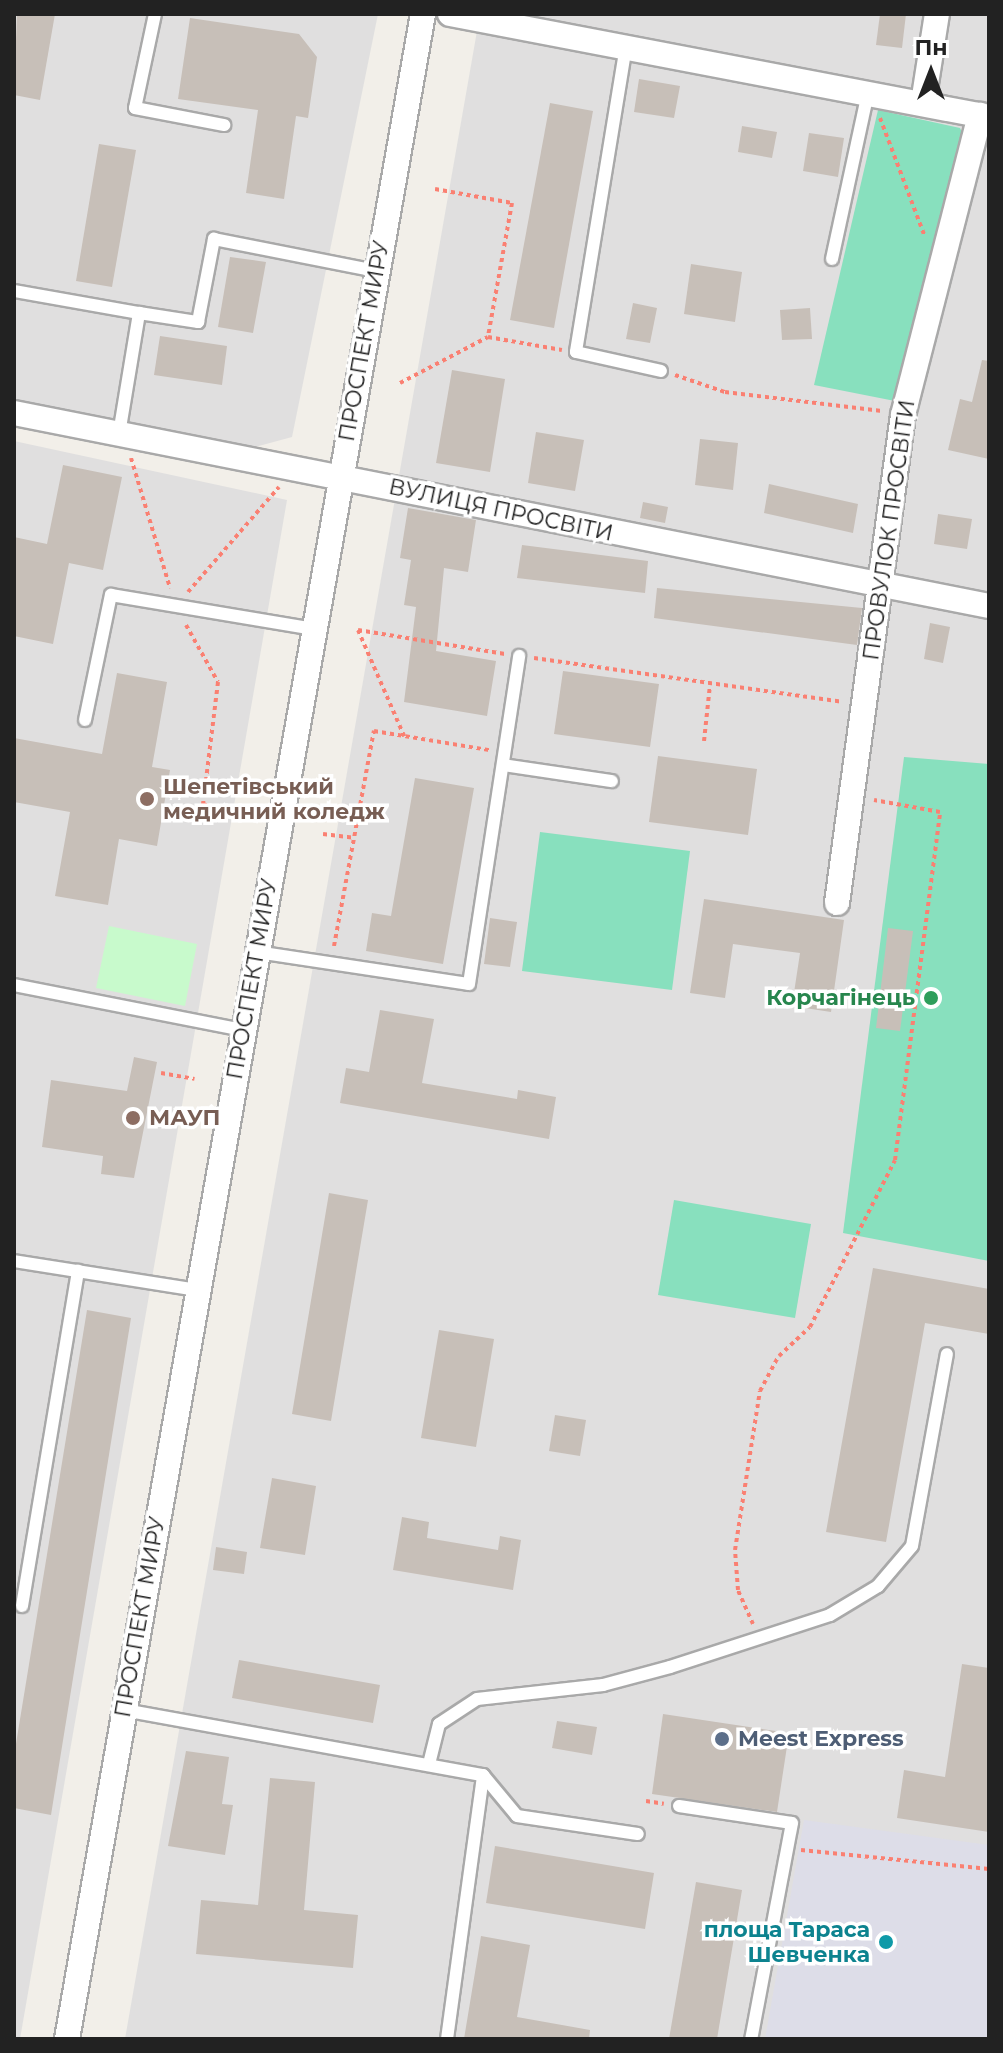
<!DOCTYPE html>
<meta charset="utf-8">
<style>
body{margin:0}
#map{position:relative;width:1003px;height:2053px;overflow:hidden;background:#f2efe9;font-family:Montserrat,sans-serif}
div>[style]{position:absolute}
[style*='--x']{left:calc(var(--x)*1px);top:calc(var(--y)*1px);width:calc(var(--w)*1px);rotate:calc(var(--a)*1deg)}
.residential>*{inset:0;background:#e0dfdf}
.park>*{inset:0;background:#c8facc}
.pitch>*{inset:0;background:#88e0be}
.plaza>*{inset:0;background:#dddde8}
.building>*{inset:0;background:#c7bfb8}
.path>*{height:4px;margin-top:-2px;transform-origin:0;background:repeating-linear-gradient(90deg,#fa8072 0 4px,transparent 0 8px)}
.roads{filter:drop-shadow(2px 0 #a9a9a9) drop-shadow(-2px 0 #a9a9a9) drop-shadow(0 2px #a9a9a9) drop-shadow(0 -2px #a9a9a9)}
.service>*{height:12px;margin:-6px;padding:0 6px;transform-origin:6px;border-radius:6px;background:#fff}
.minor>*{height:24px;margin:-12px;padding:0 12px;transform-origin:12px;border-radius:12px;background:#fff}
.dots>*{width:22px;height:22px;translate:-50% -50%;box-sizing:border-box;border:4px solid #fff;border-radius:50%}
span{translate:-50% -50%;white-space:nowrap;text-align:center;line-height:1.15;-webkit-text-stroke:7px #fff;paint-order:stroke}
.street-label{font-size:22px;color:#222}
.education-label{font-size:22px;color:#785e54;font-weight:700}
.left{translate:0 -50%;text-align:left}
.leisure-label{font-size:22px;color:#27864d;font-weight:700}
.right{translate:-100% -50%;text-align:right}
.service-label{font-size:22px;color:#4e5e75;font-weight:700}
.culture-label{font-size:22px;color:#0d838f;font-weight:700}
.frame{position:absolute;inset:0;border:16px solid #222;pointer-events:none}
.north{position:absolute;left:891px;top:32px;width:80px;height:80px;-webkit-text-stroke:6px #fff;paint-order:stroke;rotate:0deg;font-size:22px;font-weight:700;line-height:32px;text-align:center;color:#222}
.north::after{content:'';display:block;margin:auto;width:28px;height:36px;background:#222;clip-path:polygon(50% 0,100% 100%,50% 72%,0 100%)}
</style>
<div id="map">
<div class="residential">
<div style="clip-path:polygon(14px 14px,378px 14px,292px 437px,255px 447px,14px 401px)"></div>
<div style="clip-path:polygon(480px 14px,989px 14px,989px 2039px,125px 2039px)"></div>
<div style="clip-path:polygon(14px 441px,287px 500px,20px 2039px,14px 2039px)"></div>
</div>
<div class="park">
<div style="clip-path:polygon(109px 926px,197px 944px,185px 1006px,96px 988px)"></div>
</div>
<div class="pitch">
<div style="clip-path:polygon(878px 110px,960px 128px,967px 143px,900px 402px,814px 385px)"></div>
<div style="clip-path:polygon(904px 757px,989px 764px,989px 1261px,843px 1233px)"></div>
<div style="clip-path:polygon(540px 832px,690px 851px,672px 990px,522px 971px)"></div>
<div style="clip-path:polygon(674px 1200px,811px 1224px,795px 1318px,658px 1295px)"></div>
</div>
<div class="plaza">
<div style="clip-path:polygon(804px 1820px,989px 1845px,989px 2039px,765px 2039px)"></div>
</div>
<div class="building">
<div style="clip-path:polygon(17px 14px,55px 14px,40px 100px,14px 95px)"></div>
<div style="clip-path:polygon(880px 14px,906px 14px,902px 48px,876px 45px)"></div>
<div style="clip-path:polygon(190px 18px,299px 34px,317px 57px,308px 118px,296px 116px,284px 199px,246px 193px,258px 110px,178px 99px)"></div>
<div style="clip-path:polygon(639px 79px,680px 86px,674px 118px,634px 112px)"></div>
<div style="clip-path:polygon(550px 103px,593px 111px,554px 328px,510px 320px)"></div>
<div style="clip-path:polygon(742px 126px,777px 132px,772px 158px,738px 152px)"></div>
<div style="clip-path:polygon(809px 133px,844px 138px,838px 177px,803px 171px)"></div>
<div style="clip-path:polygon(99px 144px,136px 150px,112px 287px,76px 281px)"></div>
<div style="clip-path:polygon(230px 257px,266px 262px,253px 333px,218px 327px)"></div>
<div style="clip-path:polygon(691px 264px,742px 272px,735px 322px,684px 314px)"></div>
<div style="clip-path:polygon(633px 303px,657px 308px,650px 343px,626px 339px)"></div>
<div style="clip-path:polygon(810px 308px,812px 339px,782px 340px,780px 310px)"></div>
<div style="clip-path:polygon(160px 336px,227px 346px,222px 385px,154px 375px)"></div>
<div style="clip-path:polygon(982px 360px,989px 361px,989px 459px,948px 450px,960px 399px,972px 402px)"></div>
<div style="clip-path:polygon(452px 370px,505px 379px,490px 472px,436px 463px)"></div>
<div style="clip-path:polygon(536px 432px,584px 440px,575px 491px,528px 483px)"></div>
<div style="clip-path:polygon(700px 439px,738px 443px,733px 490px,695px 485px)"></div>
<div style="clip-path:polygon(63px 465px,122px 477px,103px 570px,69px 563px,53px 644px,14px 636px,14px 537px,47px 544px)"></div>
<div style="clip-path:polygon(769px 484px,858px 504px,853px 533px,764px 513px)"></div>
<div style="clip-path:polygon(643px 502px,668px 507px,665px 523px,640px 518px)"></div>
<div style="clip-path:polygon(408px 508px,476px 520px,468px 572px,444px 568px,436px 651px,496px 661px,487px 716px,404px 702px,416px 607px,404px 605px,411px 560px,400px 558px)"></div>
<div style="clip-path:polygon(938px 514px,972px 519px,967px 549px,934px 544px)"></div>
<div style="clip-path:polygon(522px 545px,648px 561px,645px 593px,517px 578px)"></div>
<div style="clip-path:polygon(657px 588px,862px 608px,857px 645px,654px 618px)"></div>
<div style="clip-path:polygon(930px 623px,950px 627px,943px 663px,924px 659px)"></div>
<div style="clip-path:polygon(563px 671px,659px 684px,650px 747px,554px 734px)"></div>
<div style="clip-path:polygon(117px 673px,167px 682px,152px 767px,170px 770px,157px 846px,119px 839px,108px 905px,55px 896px,70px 812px,14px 802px,14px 738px,102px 754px)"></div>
<div style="clip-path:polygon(658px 756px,757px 769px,748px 835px,649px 822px)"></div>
<div style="clip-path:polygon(415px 778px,474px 788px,443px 964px,366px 951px,372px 913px,391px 916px)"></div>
<div style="clip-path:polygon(704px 899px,844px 920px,831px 1012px,792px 1006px,800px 953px,733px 944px,725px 998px,690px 993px)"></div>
<div style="clip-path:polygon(490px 918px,517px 922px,510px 967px,484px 964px)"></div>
<div style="clip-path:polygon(888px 928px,913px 931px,900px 1031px,876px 1028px)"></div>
<div style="clip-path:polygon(380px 1010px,434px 1019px,422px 1083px,517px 1099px,518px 1090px,556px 1097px,549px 1139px,340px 1103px,346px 1068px,369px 1072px)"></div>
<div style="clip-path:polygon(134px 1057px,157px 1062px,134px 1178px,101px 1174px,103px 1156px,42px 1147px,51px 1080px,127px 1091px)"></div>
<div style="clip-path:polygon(329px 1193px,368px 1200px,331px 1421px,292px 1414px)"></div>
<div style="clip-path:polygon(873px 1268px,989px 1289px,989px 1334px,925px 1323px,886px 1542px,826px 1532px)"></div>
<div style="clip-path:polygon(87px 1310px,131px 1318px,51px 1815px,14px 1808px,14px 1756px)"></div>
<div style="clip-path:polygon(439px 1330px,494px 1339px,476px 1447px,421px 1438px)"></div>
<div style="clip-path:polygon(555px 1415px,586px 1420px,580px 1456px,549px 1451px)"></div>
<div style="clip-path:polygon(272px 1478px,316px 1486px,305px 1555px,260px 1548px)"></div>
<div style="clip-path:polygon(402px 1517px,429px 1522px,427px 1538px,498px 1550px,500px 1536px,521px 1540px,513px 1590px,393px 1570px)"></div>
<div style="clip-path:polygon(216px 1547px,247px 1552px,244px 1574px,213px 1570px)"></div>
<div style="clip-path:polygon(239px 1660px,380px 1685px,373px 1723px,232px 1698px)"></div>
<div style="clip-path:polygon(962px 1664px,989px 1668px,989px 1832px,897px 1818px,904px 1770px,945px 1777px)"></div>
<div style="clip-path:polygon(663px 1714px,789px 1733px,777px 1812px,652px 1794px)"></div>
<div style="clip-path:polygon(557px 1721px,597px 1727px,592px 1755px,552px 1748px)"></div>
<div style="clip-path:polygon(186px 1751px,229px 1757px,222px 1804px,233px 1805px,225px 1855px,168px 1846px)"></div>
<div style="clip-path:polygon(270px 1778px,315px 1782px,304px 1910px,358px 1915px,353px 1968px,196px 1954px,201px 1900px,258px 1905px)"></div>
<div style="clip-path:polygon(495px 1846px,654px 1873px,645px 1929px,486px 1903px)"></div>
<div style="clip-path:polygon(696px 1882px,742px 1890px,717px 2039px,669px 2039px)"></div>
<div style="clip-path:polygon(481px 1936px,530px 1945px,517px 2017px,590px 2030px,589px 2039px,464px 2039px)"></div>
</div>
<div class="path">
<div style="--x:880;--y:118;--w:127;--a:69.3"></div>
<div style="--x:435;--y:189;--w:78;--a:10.3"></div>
<div style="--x:512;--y:203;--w:136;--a:100.2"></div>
<div style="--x:675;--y:375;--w:53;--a:18.8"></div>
<div style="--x:725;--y:392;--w:158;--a:6.9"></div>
<div style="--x:400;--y:383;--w:99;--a:-27.6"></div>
<div style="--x:488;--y:337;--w:75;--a:10"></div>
<div style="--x:131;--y:458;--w:136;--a:73.3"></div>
<div style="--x:188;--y:592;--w:139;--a:-49.1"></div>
<div style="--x:186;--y:625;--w:65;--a:60.7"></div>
<div style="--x:218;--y:682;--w:123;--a:97"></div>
<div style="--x:203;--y:804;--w:37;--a:20"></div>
<div style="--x:358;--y:630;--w:149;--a:9.3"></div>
<div style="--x:358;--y:630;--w:116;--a:66.5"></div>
<div style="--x:534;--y:658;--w:311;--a:8.1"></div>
<div style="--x:704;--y:741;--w:56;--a:-83.9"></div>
<div style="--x:323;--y:834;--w:31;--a:7"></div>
<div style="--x:334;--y:946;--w:219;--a:-79.5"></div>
<div style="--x:374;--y:731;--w:117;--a:9.4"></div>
<div style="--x:161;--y:1073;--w:34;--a:10"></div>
<div style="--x:753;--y:1624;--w:37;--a:-114"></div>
<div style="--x:738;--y:1590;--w:40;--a:-94.3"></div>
<div style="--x:735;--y:1550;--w:161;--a:-81.1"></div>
<div style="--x:760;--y:1391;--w:40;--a:-62"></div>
<div style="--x:779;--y:1356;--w:42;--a:-43.1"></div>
<div style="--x:810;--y:1327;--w:187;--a:-63"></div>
<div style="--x:895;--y:1160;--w:351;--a:-82.6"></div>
<div style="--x:940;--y:812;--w:67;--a:-169.7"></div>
<div style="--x:646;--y:1801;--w:18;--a:9"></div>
<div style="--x:801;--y:1850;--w:189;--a:5.8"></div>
</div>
<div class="roads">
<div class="service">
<div style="--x:155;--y:14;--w:96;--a:102"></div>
<div style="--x:135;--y:108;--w:91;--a:10.8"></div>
<div style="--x:626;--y:46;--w:310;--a:99.3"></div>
<div style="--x:576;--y:352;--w:87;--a:12.6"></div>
<div style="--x:832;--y:259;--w:170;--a:-77.8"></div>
<div style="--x:14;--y:291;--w:127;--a:10"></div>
<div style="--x:119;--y:434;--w:123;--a:-80.6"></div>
<div style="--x:139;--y:313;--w:60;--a:8.7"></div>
<div style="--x:198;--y:322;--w:85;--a:-79.1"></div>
<div style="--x:214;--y:239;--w:165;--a:11.2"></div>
<div style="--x:85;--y:720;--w:128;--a:-78.3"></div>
<div style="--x:111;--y:595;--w:206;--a:9.5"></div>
<div style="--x:503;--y:765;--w:110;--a:8.4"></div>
<div style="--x:257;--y:952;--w:214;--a:8.6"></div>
<div style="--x:469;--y:984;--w:332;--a:-81.3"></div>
<div style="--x:14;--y:985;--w:233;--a:11.1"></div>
<div style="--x:14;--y:1261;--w:186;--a:9"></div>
<div style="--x:22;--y:1606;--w:340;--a:-80.5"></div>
<div style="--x:124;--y:1710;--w:365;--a:10.3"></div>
<div style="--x:483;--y:1775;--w:53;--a:50.3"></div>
<div style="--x:517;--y:1816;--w:122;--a:8.5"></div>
<div style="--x:429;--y:1764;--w:41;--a:-76"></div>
<div style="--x:439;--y:1724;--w:45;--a:-33.3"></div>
<div style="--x:477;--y:1699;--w:127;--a:-6.3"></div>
<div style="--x:603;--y:1685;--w:69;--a:-15"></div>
<div style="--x:670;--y:1667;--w:168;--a:-18"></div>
<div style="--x:830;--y:1615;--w:56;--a:-31.1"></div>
<div style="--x:878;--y:1586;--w:52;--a:-49.6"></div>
<div style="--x:912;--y:1546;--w:195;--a:-79.7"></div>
<div style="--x:679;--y:1806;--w:114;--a:8.6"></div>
<div style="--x:792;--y:1823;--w:220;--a:100.7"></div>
<div style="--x:447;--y:2039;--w:266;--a:-82.2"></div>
</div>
<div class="minor">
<div style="--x:450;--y:14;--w:549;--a:10.82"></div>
<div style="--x:923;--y:103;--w:90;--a:-81.1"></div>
<div style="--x:14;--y:413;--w:994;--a:11.2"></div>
<div style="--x:837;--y:903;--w:492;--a:-82.3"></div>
<div style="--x:903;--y:415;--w:310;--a:-75.6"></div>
<div style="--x:67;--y:2039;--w:2056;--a:-80.03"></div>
</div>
</div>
<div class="dots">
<div style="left:147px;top:799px;background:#8d6e63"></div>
<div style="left:931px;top:998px;background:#2e9e5b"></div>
<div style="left:133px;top:1118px;background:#8d6e63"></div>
<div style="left:722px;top:1739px;background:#5c6f8a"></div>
<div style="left:886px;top:1942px;background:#0f9aa8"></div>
</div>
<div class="street-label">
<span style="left:364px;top:341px;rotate:-80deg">ПРОСПЕКТ МИРУ</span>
<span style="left:501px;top:510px;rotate:12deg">ВУЛИЦЯ ПРОСВІТИ</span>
<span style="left:889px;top:530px;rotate:-82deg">ПРОВУЛОК ПРОСВІТИ</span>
<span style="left:252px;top:979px;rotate:-80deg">ПРОСПЕКТ МИРУ</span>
<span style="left:140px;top:1617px;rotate:-80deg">ПРОСПЕКТ МИРУ</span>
</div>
<div class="education-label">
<span class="left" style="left:163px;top:799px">Шепетівський<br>медичний коледж</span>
<span class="left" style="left:149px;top:1118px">МАУП</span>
</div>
<div class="leisure-label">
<span class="right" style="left:915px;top:998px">Корчагінець</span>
</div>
<div class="service-label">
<span class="left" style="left:738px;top:1739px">Meest Express</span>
</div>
<div class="culture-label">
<span class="right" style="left:870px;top:1942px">площа Тараса<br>Шевченка</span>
</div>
<div class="frame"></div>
<div class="north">Пн</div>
</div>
